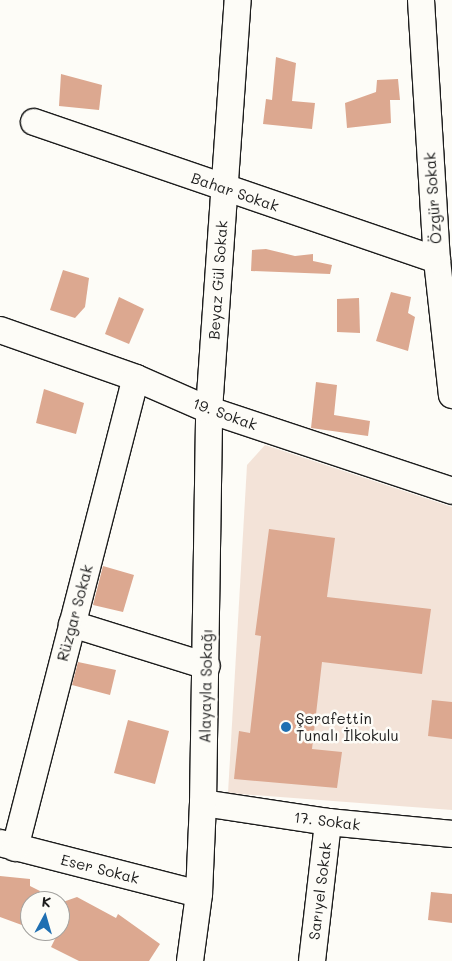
<!DOCTYPE html>
<meta charset="utf-8">
<style>
body{margin:0}
#map{position:relative;width:452px;height:961px;overflow:hidden;background:#fdfcf7;font-family:Mali,sans-serif}
div>[style]{position:absolute}
[style*='--x']{left:calc(var(--x)*1px);top:calc(var(--y)*1px);width:calc(var(--w)*1px);rotate:calc(var(--a)*1deg)}
.built>*{inset:0;background:#f3e3d8}
.building>*{inset:0;background:#dca890}
.roads{filter:drop-shadow(1px 0 #1c1c1c) drop-shadow(-1px 0 #1c1c1c) drop-shadow(0 1px #1c1c1c) drop-shadow(0 -1px #1c1c1c)}
.minor>*{height:26px;margin:-13px;padding:0 13px;transform-origin:13px;border-radius:13px;background:#fdfcf7}
.dots>*{width:14px;height:14px;translate:-50% -50%;box-sizing:border-box;border:2px solid #fdfcf7;border-radius:50%}
span{translate:-50% -50%;white-space:nowrap;text-align:center;line-height:1.15;-webkit-text-stroke:5px #fdfcf7;paint-order:stroke}
.street-label{font-size:15px;color:#1c1c1c}
.poi-label{font-size:15px;color:#1c1c1c}
.left{translate:0 -50%;text-align:left}
.north{position:absolute;left:20px;top:891px;width:50px;height:50px;box-sizing:border-box;background:#fdfcf7;border:1px solid #a3a29f;border-radius:50%;rotate:6deg;font-size:14px;font-weight:700;line-height:20px;text-align:center;color:#1c1c1c}
.north::after{content:'';display:block;margin:auto;width:18px;height:22px;background:#1f6fb2;clip-path:polygon(50% 0,100% 100%,50% 72%,0 100%)}
</style>
<div id="map">
<div class="built">
<div style="clip-path:polygon(265px 445px,452px 507px,452px 810px,228px 793px,247px 465px)"></div>
</div>
<div class="building">
<div style="clip-path:polygon(276px 57px,296px 63px,292px 101px,315px 103px,312px 129px,263px 124px,266px 99px,272px 100px)"></div>
<div style="clip-path:polygon(61px 74px,102px 85px,99px 110px,59px 106px)"></div>
<div style="clip-path:polygon(398px 79px,400px 100px,390px 100px,391px 123px,347px 128px,345px 103px,376px 92px,377px 80px)"></div>
<div style="clip-path:polygon(266px 249px,295px 256px,313px 254px,313px 261px,332px 265px,330px 274px,251px 271px,252px 250px)"></div>
<div style="clip-path:polygon(63px 270px,89px 278px,85px 307px,75px 318px,50px 310px)"></div>
<div style="clip-path:polygon(391px 292px,411px 297px,408px 313px,415px 317px,408px 351px,376px 341px)"></div>
<div style="clip-path:polygon(119px 297px,144px 309px,129px 344px,105px 334px)"></div>
<div style="clip-path:polygon(359px 298px,360px 333px,337px 332px,337px 299px)"></div>
<div style="clip-path:polygon(316px 382px,337px 385px,334px 415px,370px 421px,368px 436px,311px 428px)"></div>
<div style="clip-path:polygon(44px 389px,84px 403px,76px 434px,36px 423px)"></div>
<div style="clip-path:polygon(269px 529px,335px 538px,327px 597px,431px 609px,422px 674px,322px 662px,312px 749px,342px 752px,337px 788px,234px 779px,239px 731px,250px 733px,261px 636px,255px 635px)"></div>
<div style="clip-path:polygon(103px 566px,134px 575px,123px 612px,93px 605px)"></div>
<div style="clip-path:polygon(78px 662px,116px 670px,110px 695px,72px 685px)"></div>
<div style="clip-path:polygon(432px 700px,452px 702px,452px 739px,428px 736px)"></div>
<div style="clip-path:polygon(128px 720px,169px 731px,155px 784px,114px 773px)"></div>
<div style="clip-path:polygon(0 876px,30px 879px,30px 886px,40px 891px,36px 901px,30px 901px,30px 928px,0 917px)"></div>
<div style="clip-path:polygon(431px 892px,452px 894px,452px 923px,428px 920px)"></div>
<div style="clip-path:polygon(77px 897px,116px 918px,118px 914px,160px 944px,149px 961px,79px 961px,51px 947px,56px 937px,39px 931px,60px 931px,60px 903px)"></div>
</div>
<div class="roads">
<div class="minor">
<div style="--x:421;--y:0;--w:260;--a:86.5"></div>
<div style="--x:437;--y:260;--w:136;--a:83.7"></div>
<div style="--x:34;--y:122;--w:426;--a:18.9"></div>
<div style="--x:0;--y:330;--w:144;--a:19.4"></div>
<div style="--x:136;--y:378;--w:80;--a:23.7"></div>
<div style="--x:209;--y:410;--w:256;--a:18.4"></div>
<div style="--x:72;--y:624;--w:141;--a:17.3"></div>
<div style="--x:203;--y:803;--w:126;--a:8.6"></div>
<div style="--x:328;--y:822;--w:125;--a:5.5"></div>
<div style="--x:0;--y:843;--w:205;--a:14.4"></div>
<div style="--x:15;--y:848;--w:485;--a:-75.6"></div>
<div style="--x:190;--y:961;--w:68;--a:-82.3"></div>
<div style="--x:199;--y:894;--w:91;--a:-87.5"></div>
<div style="--x:203;--y:803;--w:393;--a:-89.1"></div>
<div style="--x:209;--y:410;--w:411;--a:-86"></div>
<div style="--x:312;--y:961;--w:140;--a:-83.4"></div>
</div>
</div>
<div class="dots">
<div style="left:286px;top:727px;background:#1f6fb2"></div>
</div>
<div class="street-label">
<span style="left:235px;top:192px;rotate:19deg">Bahar Sokak</span>
<span style="left:433px;top:198px;rotate:-94deg">Özgür Sokak</span>
<span style="left:218px;top:280px;rotate:-86deg">Beyaz Gül Sokak</span>
<span style="left:225px;top:414px;rotate:20deg">19. Sokak</span>
<span style="left:75px;top:613px;rotate:-75deg">Rüzgar Sokak</span>
<span style="left:206px;top:686px;rotate:-89deg">Alayayla Sokağı</span>
<span style="left:327px;top:821px;rotate:7deg">17. Sokak</span>
<span style="left:100px;top:869px;rotate:14deg">Eser Sokak</span>
<span style="left:320px;top:891px;rotate:-83deg">Sarıyel Sokak</span>
</div>
<div class="poi-label">
<span class="left" style="left:296px;top:727px">Şerafettin<br>Tunalı İlkokulu</span>
</div>
<div class="north">K</div>
</div>
